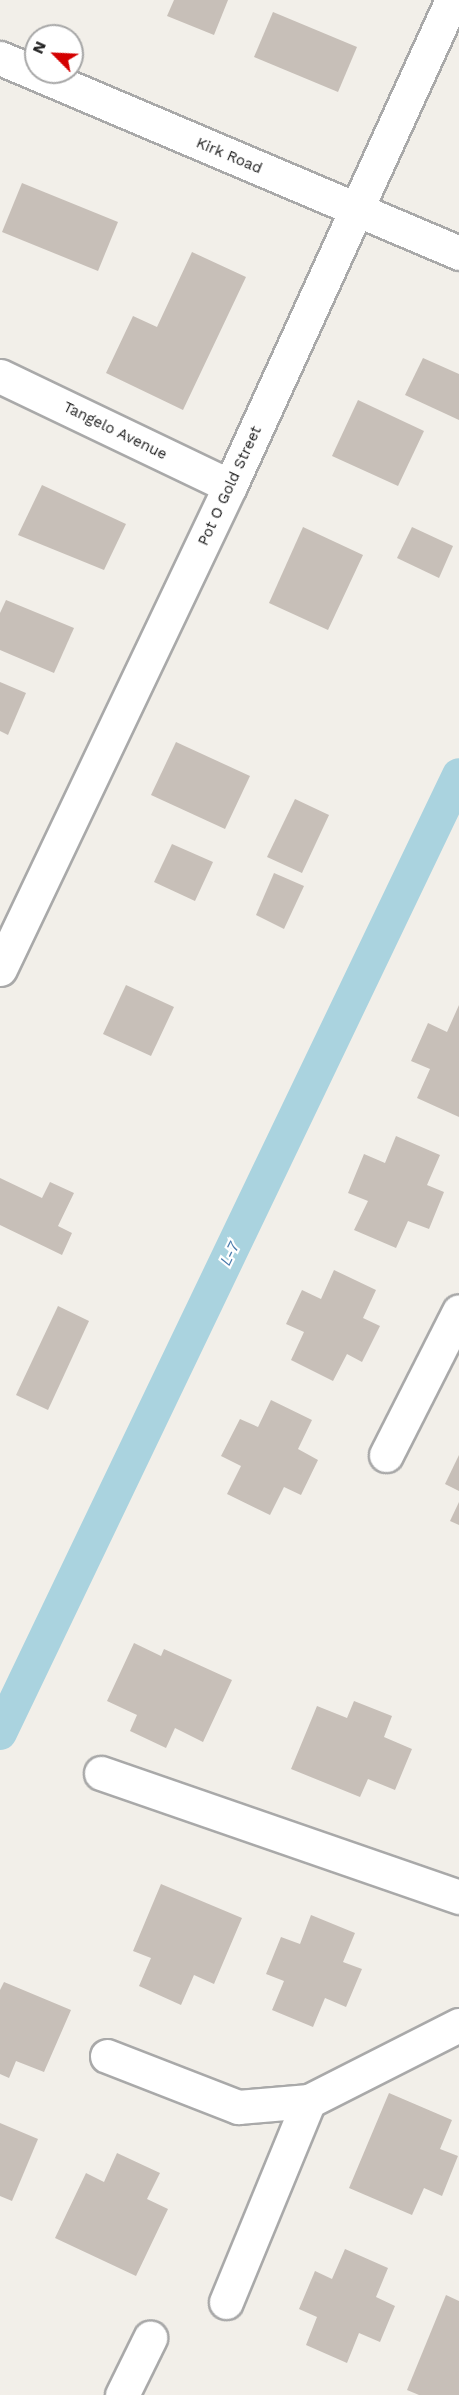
<!DOCTYPE html>
<style>
body{margin:0}
#map{position:relative;width:459px;height:2395px;overflow:hidden;background:#f2efe9;font-family:"Work Sans",sans-serif}
div>[style]{position:absolute}
[style*='--x']{left:calc(var(--x)*1px);top:calc(var(--y)*1px);width:calc(var(--w)*1px);rotate:calc(var(--a)*1deg)}
.canal>*{height:34px;margin:-17px;padding:0 17px;transform-origin:17px;border-radius:17px;background:#aad3df}
.building>*{inset:0;background:#c7bfb8}
.roads{filter:drop-shadow(2px 0 #a9a9a9) drop-shadow(-2px 0 #a9a9a9) drop-shadow(0 2px #a9a9a9) drop-shadow(0 -2px #a9a9a9)}
.minor>*{height:33px;margin:-16.5px;padding:0 16.5px;transform-origin:16.5px;border-radius:16.5px;background:#fff}
span{translate:-50% -50%;white-space:nowrap;text-align:center;line-height:1.15;-webkit-text-stroke:4.5px #fff;paint-order:stroke}
.street-label{font-size:15px;color:#222}
.water-label{font-size:16px;color:#4a7aab;font-style:italic}
.north{position:absolute;left:24px;top:24px;width:60px;height:60px;box-sizing:border-box;background:#fff;border:2px solid #a7a7a7;border-radius:50%;rotate:294deg;font-size:16px;font-weight:700;line-height:24px;text-align:center;color:#222}
.north::after{content:'';display:block;margin:auto;width:21px;height:27px;background:#d40000;clip-path:polygon(50% 0,100% 100%,50% 72%,0 100%)}
</style>
<div id="map">
<div class="canal">
<div style="--x:0;--y:1733;--w:1062;--a:-64.4"></div>
</div>
<div class="building">
<div style="clip-path:polygon(174px 0,228px 0,214px 35px,167px 16px)"></div>
<div style="clip-path:polygon(273px 12px,357px 47px,338px 92px,254px 57px)"></div>
<div style="clip-path:polygon(22px 183px,118px 222px,98px 271px,2px 232px)"></div>
<div style="clip-path:polygon(192px 252px,246px 277px,183px 410px,106px 373px,133px 316px,157px 327px)"></div>
<div style="clip-path:polygon(423px 358px,459px 374px,459px 420px,405px 395px)"></div>
<div style="clip-path:polygon(358px 400px,424px 431px,398px 486px,332px 456px)"></div>
<div style="clip-path:polygon(42px 485px,126px 524px,104px 570px,18px 535px)"></div>
<div style="clip-path:polygon(303px 527px,363px 555px,328px 630px,269px 603px)"></div>
<div style="clip-path:polygon(412px 527px,453px 546px,439px 578px,397px 558px)"></div>
<div style="clip-path:polygon(6px 600px,74px 628px,54px 673px,0 650px,0 613px)"></div>
<div style="clip-path:polygon(0 682px,26px 693px,8px 735px,0 731px)"></div>
<div style="clip-path:polygon(176px 742px,250px 776px,225px 829px,151px 795px)"></div>
<div style="clip-path:polygon(295px 799px,329px 815px,302px 873px,267px 857px)"></div>
<div style="clip-path:polygon(172px 844px,213px 862px,195px 901px,154px 882px)"></div>
<div style="clip-path:polygon(274px 873px,304px 886px,284px 929px,256px 915px)"></div>
<div style="clip-path:polygon(126px 985px,174px 1007px,151px 1056px,103px 1034px)"></div>
<div style="clip-path:polygon(459px 1005px,459px 1117px,417px 1098px,430px 1069px,411px 1061px,428px 1023px,447px 1032px)"></div>
<div style="clip-path:polygon(396px 1136px,440px 1155px,427px 1185px,444px 1192px,429px 1229px,408px 1221px,396px 1248px,354px 1230px,368px 1201px,348px 1193px,364px 1154px,385px 1163px)"></div>
<div style="clip-path:polygon(0 1178px,42px 1198px,50px 1182px,74px 1193px,58px 1226px,72px 1233px,62px 1255px,0 1225px)"></div>
<div style="clip-path:polygon(334px 1270px,376px 1290px,363px 1318px,380px 1326px,362px 1362px,347px 1354px,333px 1381px,291px 1360px,304px 1332px,286px 1324px,302px 1290px,321px 1299px)"></div>
<div style="clip-path:polygon(58px 1306px,89px 1321px,48px 1410px,16px 1395px)"></div>
<div style="clip-path:polygon(271px 1400px,312px 1420px,298px 1449px,318px 1460px,301px 1495px,284px 1487px,270px 1515px,227px 1494px,241px 1466px,221px 1456px,240px 1419px,258px 1427px)"></div>
<div style="clip-path:polygon(459px 1455px,459px 1491px,445px 1484px)"></div>
<div style="clip-path:polygon(459px 1502px,459px 1525px,450px 1521px)"></div>
<div style="clip-path:polygon(134px 1643px,161px 1656px,164px 1649px,232px 1680px,203px 1742px,175px 1728px,166px 1748px,130px 1731px,137px 1715px,107px 1701px)"></div>
<div style="clip-path:polygon(354px 1701px,392px 1716px,384px 1737px,412px 1749px,395px 1790px,368px 1779px,360px 1797px,291px 1769px,317px 1706px,347px 1718px)"></div>
<div style="clip-path:polygon(161px 1884px,242px 1918px,214px 1984px,194px 1975px,181px 2005px,139px 1986px,151px 1958px,133px 1951px)"></div>
<div style="clip-path:polygon(311px 1915px,355px 1933px,343px 1962px,362px 1969px,346px 2007px,325px 1998px,313px 2027px,272px 2010px,284px 1981px,266px 1974px,281px 1937px,300px 1944px)"></div>
<div style="clip-path:polygon(4px 1982px,71px 2010px,44px 2072px,16px 2061px,9px 2078px,0 2074px,0 1990px)"></div>
<div style="clip-path:polygon(389px 2093px,452px 2120px,440px 2149px,458px 2156px,442px 2196px,424px 2188px,412px 2215px,349px 2188px)"></div>
<div style="clip-path:polygon(0 2123px,38px 2139px,12px 2201px,0 2196px)"></div>
<div style="clip-path:polygon(117px 2153px,160px 2173px,147px 2199px,168px 2209px,136px 2276px,55px 2238px,86px 2173px,104px 2182px)"></div>
<div style="clip-path:polygon(345px 2249px,388px 2268px,376px 2297px,395px 2306px,380px 2342px,359px 2333px,347px 2363px,306px 2345px,317px 2317px,299px 2309px,315px 2271px,332px 2279px)"></div>
<div style="clip-path:polygon(446px 2295px,459px 2301px,459px 2395px,419px 2395px,407px 2390px)"></div>
</div>
<div class="roads">
<div class="minor">
<div style="--x:0;--y:58;--w:499;--a:23"></div>
<div style="--x:0;--y:376;--w:255;--a:25.6"></div>
<div style="--x:0;--y:969;--w:535;--a:-64.54"></div>
<div style="--x:230;--y:486;--w:534;--a:-65.45"></div>
<div style="--x:386;--y:1455;--w:161;--a:-63.1"></div>
<div style="--x:101;--y:1773;--w:379;--a:19.1"></div>
<div style="--x:107;--y:2056;--w:141;--a:21.3"></div>
<div style="--x:238;--y:2107;--w:71;--a:-4.8"></div>
<div style="--x:309;--y:2101;--w:168;--a:-26.9"></div>
<div style="--x:226;--y:2302;--w:217;--a:-67.6"></div>
<div style="--x:122;--y:2395;--w:64;--a:-63.8"></div>
</div>
</div>
<div class="street-label">
<span style="left:229px;top:156px;rotate:23deg">Kirk Road</span>
<span style="left:115px;top:431px;rotate:26deg">Tangelo Avenue</span>
<span style="left:230px;top:486px;rotate:-65deg">Pot O Gold Street</span>
</div>
<div class="water-label">
<span style="left:230px;top:1254px;rotate:-64deg">L-7</span>
</div>
<div class="north">N</div>
</div>
